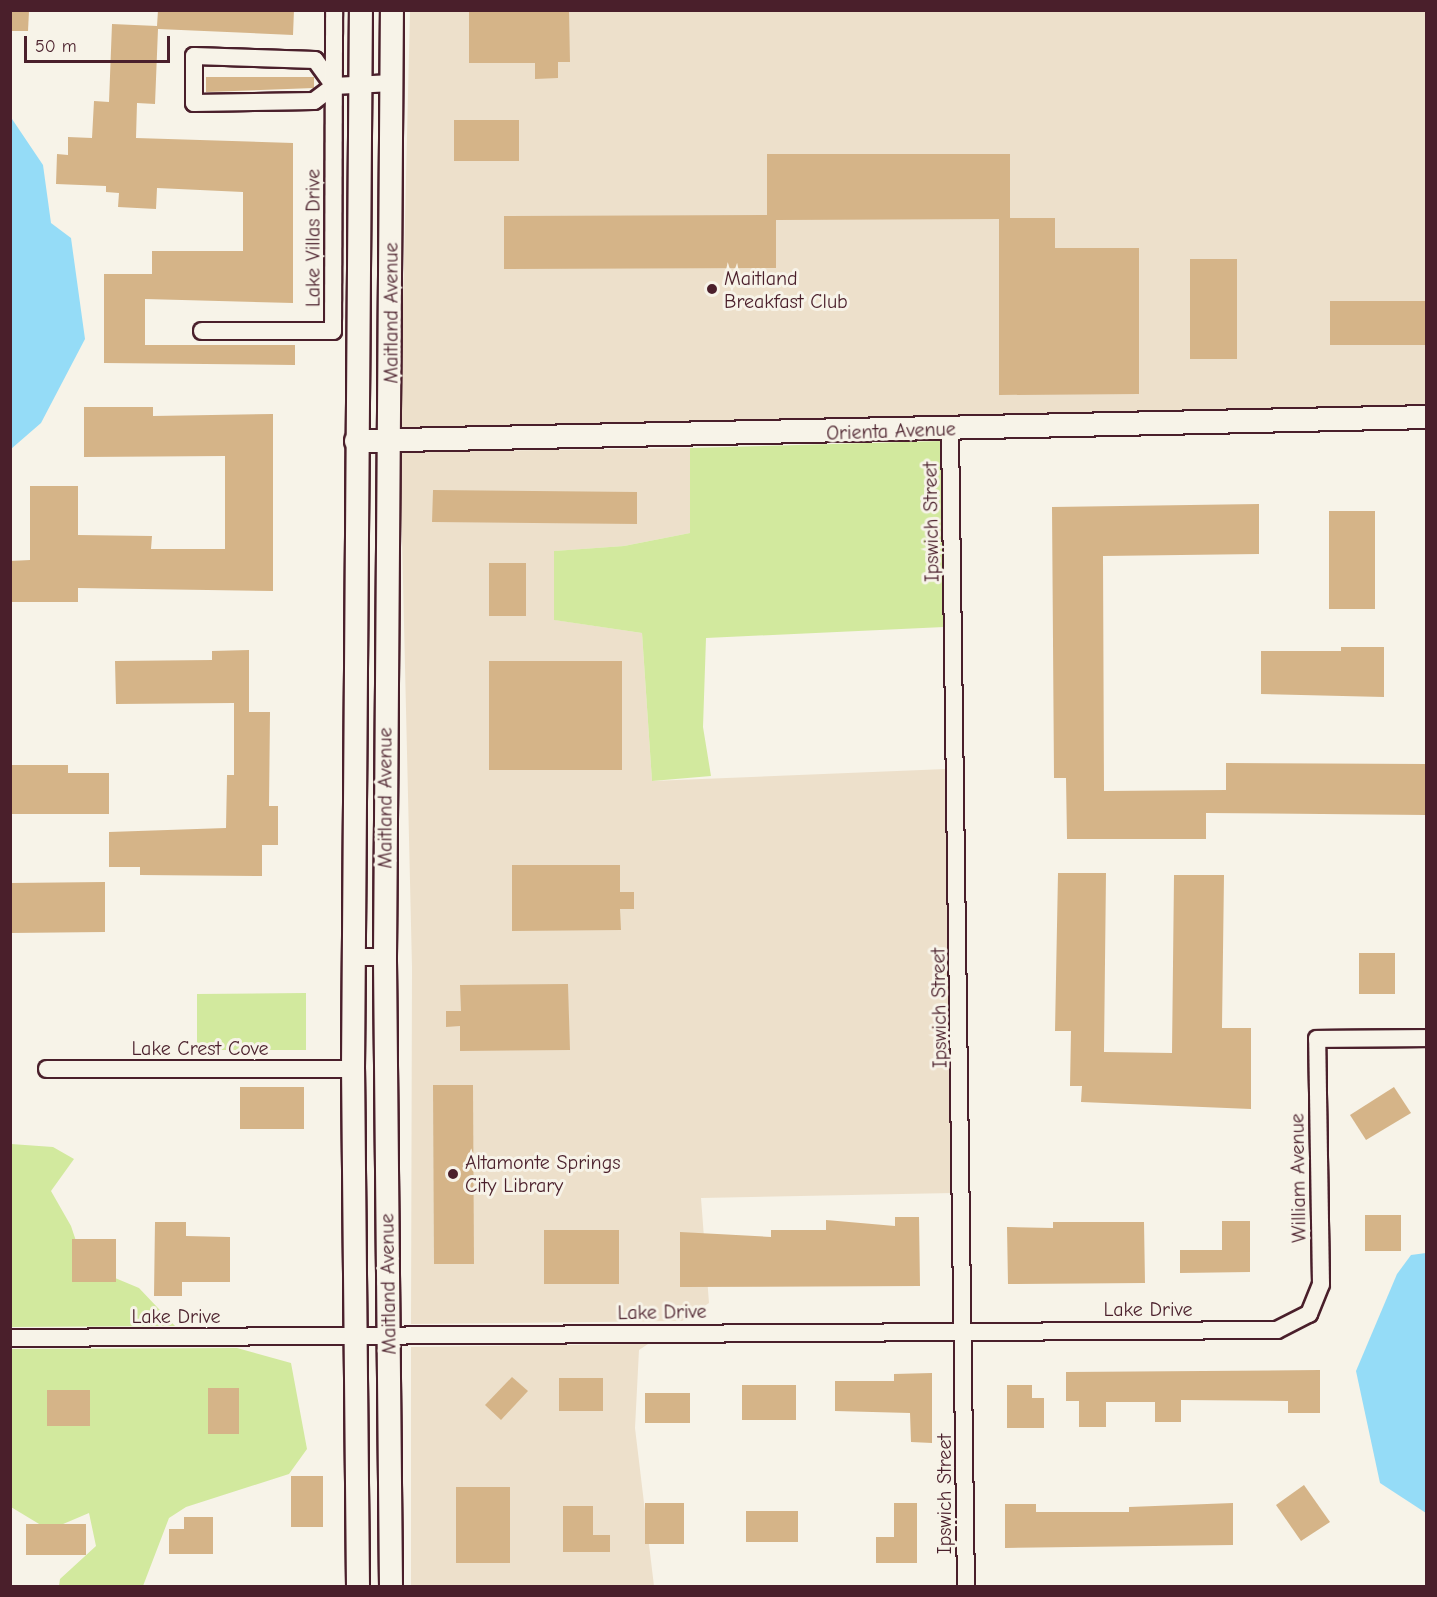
<!DOCTYPE html>
<style>
body{margin:0}
#map{position:relative;width:1437px;height:1597px;overflow:hidden;background:#f7f3e8;font-family:"Comic Neue",sans-serif}
div>[style]{position:absolute}
[style*='--x']{left:calc(var(--x)*1px);top:calc(var(--y)*1px);width:calc(var(--w)*1px);rotate:calc(var(--a)*1deg)}
.built>*{inset:0;background:#ede0cb}
.green>*{inset:0;background:#d2e99e}
.water>*{inset:0;background:#95dcf7}
.building>*{inset:0;background:#d5b488}
.roads{filter:drop-shadow(2px 0 #4a1f2b) drop-shadow(-2px 0 #4a1f2b) drop-shadow(0 2px #4a1f2b) drop-shadow(0 -2px #4a1f2b)}
.street>*{height:16px;margin:-8px;padding:0 8px;transform-origin:8px;border-radius:8px;background:#f7f3e8}
.secondary>*{height:22px;margin:-11px;padding:0 11px;transform-origin:11px;border-radius:11px;background:#f7f3e8}
.dots>*{width:16px;height:16px;translate:-50% -50%;box-sizing:border-box;border:3px solid #f7f3e8;border-radius:50%}
span{translate:-50% -50%;white-space:nowrap;text-align:center;line-height:1.15;-webkit-text-stroke:6px #f7f3e8;paint-order:stroke}
.street-label{font-size:20px;color:#4a1f2b}
.poi-label{font-size:20px;color:#4a1f2b}
.left{translate:0 -50%;text-align:left}
.frame{position:absolute;inset:0;border:12px solid #4a1f2b;pointer-events:none}
.scale{position:absolute;left:24px;top:36px;width:146px;height:27px;box-sizing:border-box;border:3px solid #4a1f2b;border-top:0;padding-left:8px;font-size:18px;line-height:21px;white-space:nowrap;color:#4a1f2b;-webkit-text-stroke:4px #f7f3e8;paint-order:stroke}
</style>
<div id="map">
<div class="built">
<div style="clip-path:polygon(410px 11px,1426px 11px,1426px 406px,400px 429px)"></div>
<div style="clip-path:polygon(690px 448px,690px 533px,624px 546px,555px 551px,555px 620px,642px 633px,652px 781px,946px 769px,953px 1193px,701px 1198px,709px 1303px,682px 1321px,411px 1324px,412px 967px,400px 452px)"></div>
<div style="clip-path:polygon(648px 1344px,639px 1350px,635px 1428px,654px 1586px,411px 1586px,411px 1347px)"></div>
</div>
<div class="green">
<div style="clip-path:polygon(941px 441px,944px 627px,706px 638px,703px 727px,711px 776px,652px 781px,642px 633px,554px 620px,554px 551px,624px 546px,690px 533px,690px 448px)"></div>
<div style="clip-path:polygon(306px 993px,306px 1050px,197px 1050px,197px 994px)"></div>
<div style="clip-path:polygon(11px 1144px,53px 1147px,74px 1159px,51px 1191px,71px 1226px,84px 1265px,139px 1288px,175px 1326px,11px 1327px)"></div>
<div style="clip-path:polygon(237px 1348px,291px 1363px,307px 1449px,289px 1474px,186px 1507px,169px 1518px,143px 1586px,59px 1586px,60px 1579px,96px 1546px,89px 1513px,49px 1530px,11px 1507px,11px 1349px)"></div>
</div>
<div class="water">
<div style="clip-path:polygon(10px 116px,43px 165px,51px 223px,71px 238px,85px 339px,41px 423px,11px 449px)"></div>
<div style="clip-path:polygon(1426px 1253px,1426px 1513px,1380px 1483px,1356px 1371px,1397px 1274px,1411px 1255px)"></div>
</div>
<div class="building">
<div style="clip-path:polygon(158px 10px,294px 10px,293px 35px,158px 29px,155px 104px,137px 103px,136px 138px,293px 143px,293px 303px,145px 299px,145px 345px,295px 345px,295px 365px,104px 363px,104px 274px,152px 274px,152px 251px,243px 251px,243px 192px,157px 188px,156px 209px,118px 207px,119px 193px,106px 192px,106px 186px,56px 184px,57px 154px,68px 155px,68px 137px,92px 138px,94px 101px,109px 102px,112px 24px,157px 26px)"></div>
<div style="clip-path:polygon(469px 10px,569px 10px,570px 62px,558px 62px,558px 78px,535px 79px,535px 63px,469px 63px)"></div>
<div style="clip-path:polygon(10px 11px,29px 11px,28px 31px,10px 31px)"></div>
<div style="clip-path:polygon(206px 77px,314px 77px,314px 88px,206px 92px)"></div>
<div style="clip-path:polygon(454px 120px,519px 120px,519px 161px,454px 161px)"></div>
<div style="clip-path:polygon(767px 154px,1010px 154px,1010px 218px,1055px 218px,1055px 248px,1139px 248px,1139px 394px,999px 395px,999px 219px,776px 220px,776px 268px,504px 269px,504px 216px,767px 215px)"></div>
<div style="clip-path:polygon(1190px 259px,1237px 259px,1237px 359px,1190px 359px)"></div>
<div style="clip-path:polygon(1330px 301px,1426px 301px,1426px 345px,1330px 345px)"></div>
<div style="clip-path:polygon(84px 407px,153px 407px,153px 416px,273px 414px,273px 591px,78px 588px,78px 602px,10px 602px,10px 561px,30px 560px,30px 486px,78px 486px,78px 535px,152px 536px,151px 549px,225px 549px,225px 456px,84px 457px)"></div>
<div style="clip-path:polygon(433px 490px,637px 492px,637px 524px,432px 522px)"></div>
<div style="clip-path:polygon(1259px 504px,1259px 554px,1103px 556px,1104px 791px,1226px 790px,1226px 763px,1426px 764px,1426px 815px,1206px 813px,1206px 839px,1067px 839px,1066px 778px,1054px 778px,1052px 507px)"></div>
<div style="clip-path:polygon(1329px 511px,1375px 511px,1375px 609px,1329px 609px)"></div>
<div style="clip-path:polygon(489px 563px,526px 563px,526px 616px,489px 616px)"></div>
<div style="clip-path:polygon(1341px 647px,1384px 647px,1384px 697px,1261px 694px,1261px 651px,1341px 651px)"></div>
<div style="clip-path:polygon(249px 650px,249px 712px,270px 712px,269px 806px,278px 806px,278px 845px,262px 845px,262px 876px,140px 875px,140px 867px,109px 867px,109px 832px,226px 828px,227px 775px,234px 775px,234px 703px,116px 704px,115px 661px,212px 660px,212px 651px)"></div>
<div style="clip-path:polygon(489px 661px,622px 661px,622px 770px,489px 770px)"></div>
<div style="clip-path:polygon(10px 765px,68px 765px,68px 773px,109px 773px,109px 814px,10px 814px)"></div>
<div style="clip-path:polygon(512px 865px,620px 865px,620px 892px,634px 892px,634px 909px,620px 909px,621px 930px,512px 931px)"></div>
<div style="clip-path:polygon(1058px 873px,1106px 873px,1104px 1052px,1172px 1053px,1174px 875px,1224px 875px,1222px 1028px,1251px 1028px,1251px 1109px,1081px 1102px,1082px 1086px,1070px 1086px,1071px 1031px,1055px 1031px)"></div>
<div style="clip-path:polygon(105px 882px,105px 932px,10px 933px,10px 883px)"></div>
<div style="clip-path:polygon(1359px 953px,1395px 953px,1395px 994px,1359px 994px)"></div>
<div style="clip-path:polygon(568px 984px,570px 1050px,460px 1051px,460px 1026px,446px 1027px,446px 1011px,461px 1011px,460px 985px)"></div>
<div style="clip-path:polygon(433px 1085px,473px 1085px,474px 1264px,434px 1264px)"></div>
<div style="clip-path:polygon(240px 1087px,304px 1087px,304px 1129px,240px 1129px)"></div>
<div style="clip-path:polygon(1394px 1087px,1411px 1113px,1366px 1140px,1350px 1115px)"></div>
<div style="clip-path:polygon(1365px 1215px,1401px 1215px,1401px 1251px,1365px 1251px)"></div>
<div style="clip-path:polygon(895px 1217px,919px 1217px,920px 1286px,680px 1287px,680px 1232px,771px 1237px,771px 1230px,826px 1230px,826px 1220px,895px 1226px)"></div>
<div style="clip-path:polygon(1222px 1221px,1250px 1221px,1250px 1272px,1180px 1273px,1180px 1250px,1222px 1250px)"></div>
<div style="clip-path:polygon(155px 1222px,186px 1222px,186px 1236px,230px 1237px,230px 1282px,182px 1282px,182px 1296px,154px 1296px)"></div>
<div style="clip-path:polygon(1053px 1222px,1144px 1222px,1145px 1283px,1008px 1284px,1007px 1227px,1053px 1228px)"></div>
<div style="clip-path:polygon(544px 1230px,619px 1230px,619px 1284px,544px 1284px)"></div>
<div style="clip-path:polygon(72px 1239px,116px 1239px,116px 1282px,72px 1282px)"></div>
<div style="clip-path:polygon(1320px 1370px,1320px 1413px,1288px 1413px,1288px 1401px,1181px 1400px,1181px 1422px,1155px 1422px,1155px 1402px,1106px 1402px,1106px 1427px,1079px 1427px,1079px 1401px,1066px 1401px,1066px 1372px)"></div>
<div style="clip-path:polygon(932px 1373px,932px 1443px,911px 1442px,910px 1413px,835px 1411px,835px 1381px,894px 1381px,894px 1374px)"></div>
<div style="clip-path:polygon(512px 1377px,528px 1391px,501px 1420px,485px 1405px)"></div>
<div style="clip-path:polygon(559px 1378px,603px 1378px,603px 1411px,559px 1411px)"></div>
<div style="clip-path:polygon(742px 1385px,796px 1385px,796px 1420px,742px 1420px)"></div>
<div style="clip-path:polygon(1007px 1385px,1032px 1385px,1032px 1398px,1044px 1398px,1044px 1428px,1007px 1428px)"></div>
<div style="clip-path:polygon(208px 1388px,239px 1388px,239px 1434px,208px 1434px)"></div>
<div style="clip-path:polygon(47px 1390px,90px 1390px,90px 1426px,47px 1426px)"></div>
<div style="clip-path:polygon(645px 1393px,690px 1393px,690px 1423px,645px 1423px)"></div>
<div style="clip-path:polygon(291px 1476px,323px 1476px,323px 1527px,291px 1527px)"></div>
<div style="clip-path:polygon(1304px 1485px,1330px 1522px,1301px 1541px,1276px 1505px)"></div>
<div style="clip-path:polygon(456px 1487px,510px 1487px,510px 1563px,456px 1563px)"></div>
<div style="clip-path:polygon(645px 1503px,684px 1503px,684px 1544px,645px 1544px)"></div>
<div style="clip-path:polygon(894px 1503px,917px 1503px,917px 1563px,876px 1563px,876px 1537px,894px 1537px)"></div>
<div style="clip-path:polygon(1233px 1503px,1233px 1545px,1005px 1548px,1005px 1504px,1036px 1504px,1036px 1512px,1129px 1512px,1129px 1507px)"></div>
<div style="clip-path:polygon(563px 1506px,593px 1506px,593px 1535px,610px 1535px,610px 1552px,563px 1552px)"></div>
<div style="clip-path:polygon(746px 1511px,798px 1511px,798px 1542px,746px 1542px)"></div>
<div style="clip-path:polygon(184px 1517px,213px 1517px,213px 1554px,169px 1554px,169px 1529px,184px 1529px)"></div>
<div style="clip-path:polygon(26px 1524px,86px 1524px,86px 1555px,26px 1555px)"></div>
</div>
<div class="roads">
<div class="street">
<div style="--x:334;--y:86;--w:32;--a:-126"></div>
<div style="--x:315;--y:60;--w:121;--a:-178.1"></div>
<div style="--x:194;--y:56;--w:47;--a:90"></div>
<div style="--x:194;--y:103;--w:120;--a:-1"></div>
<div style="--x:314;--y:101;--w:25;--a:-37"></div>
<div style="--x:334;--y:86;--w:58;--a:-3"></div>
<div style="--x:202;--y:331;--w:131;--a:0"></div>
<div style="--x:333;--y:331;--w:321;--a:-89.8"></div>
<div style="--x:950;--y:430;--w:1156;--a:89.21"></div>
<div style="--x:353;--y:957;--w:32;--a:0"></div>
<div style="--x:47;--y:1069;--w:306;--a:0"></div>
<div style="--x:10;--y:1338;--w:1267;--a:-0.36"></div>
<div style="--x:1277;--y:1330;--w:36;--a:-27"></div>
<div style="--x:1309;--y:1314;--w:32;--a:-68"></div>
<div style="--x:1321;--y:1284;--w:245;--a:-90.9"></div>
<div style="--x:1317;--y:1039;--w:109;--a:-0.5"></div>
</div>
<div class="secondary">
<div style="--x:356;--y:441;--w:1070;--a:-1.28"></div>
<div style="--x:358;--y:1586;--w:517;--a:-90.55"></div>
<div style="--x:353;--y:1069;--w:1059;--a:-89.57"></div>
<div style="--x:391;--y:1586;--w:629;--a:-90.55"></div>
<div style="--x:385;--y:957;--w:947;--a:-89.58"></div>
</div>
</div>
<div class="dots">
<div style="left:712px;top:289px;background:#4a1f2b"></div>
<div style="left:453px;top:1174px;background:#4a1f2b"></div>
</div>
<div class="street-label">
<span style="left:313px;top:238px;rotate:-90deg">Lake Villas Drive</span>
<span style="left:391px;top:313px;rotate:-90deg">Maitland Avenue</span>
<span style="left:891px;top:431px;rotate:-2deg">Orienta Avenue</span>
<span style="left:931px;top:522px;rotate:-91deg">Ipswich Street</span>
<span style="left:385px;top:798px;rotate:-90deg">Maitland Avenue</span>
<span style="left:939px;top:1008px;rotate:-91deg">Ipswich Street</span>
<span style="left:200px;top:1048px">Lake Crest Cove</span>
<span style="left:1298px;top:1178px;rotate:-91deg">William Avenue</span>
<span style="left:388px;top:1284px;rotate:-91deg">Maitland Avenue</span>
<span style="left:1148px;top:1309px">Lake Drive</span>
<span style="left:662px;top:1312px;rotate:-1deg">Lake Drive</span>
<span style="left:176px;top:1316px">Lake Drive</span>
<span style="left:944px;top:1494px;rotate:-90deg">Ipswich Street</span>
</div>
<div class="poi-label">
<span class="left" style="left:724px;top:290px">Maitland<br>Breakfast Club</span>
<span class="left" style="left:465px;top:1174px">Altamonte Springs<br>City Library</span>
</div>
<div class="frame"></div>
<div class="scale">50 m</div>
</div>
